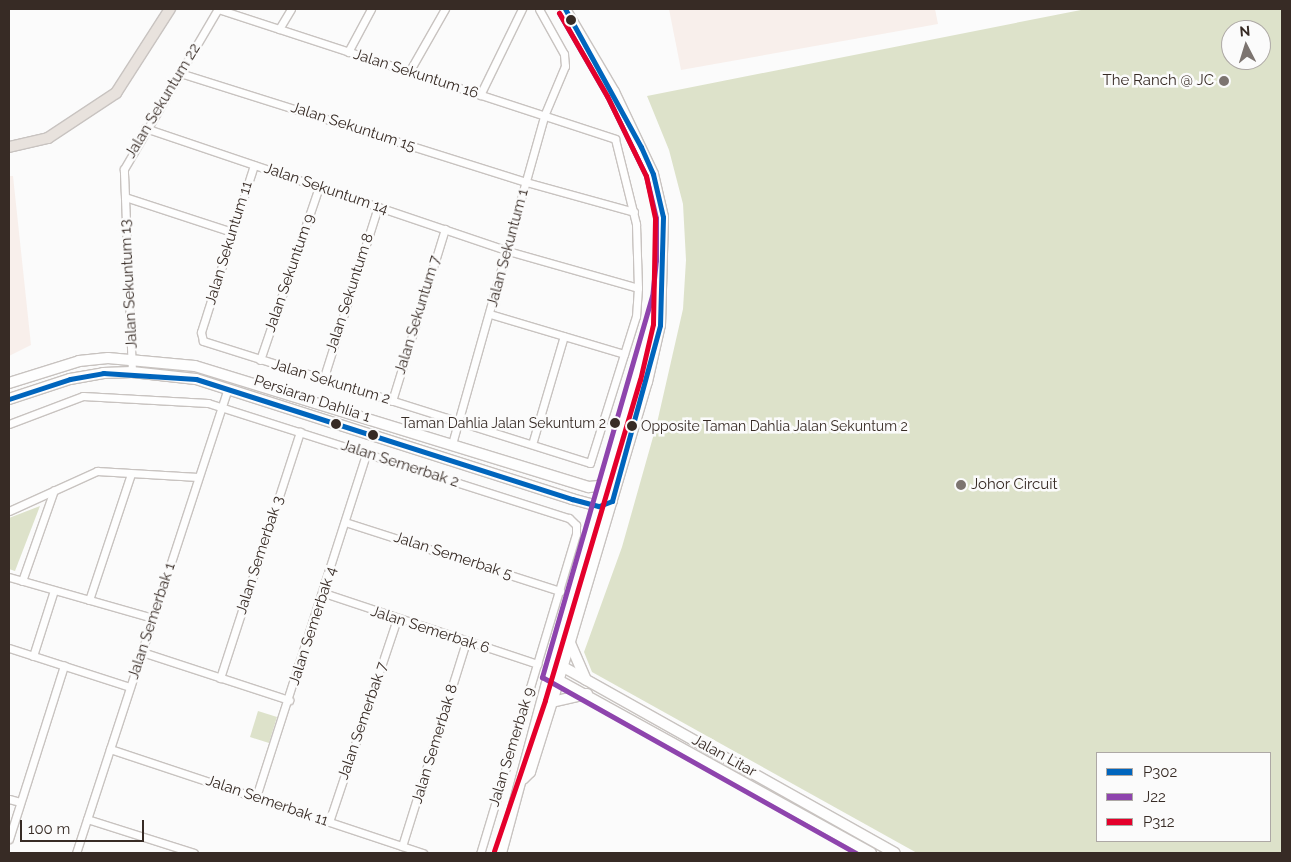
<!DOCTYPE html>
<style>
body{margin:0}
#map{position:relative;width:1291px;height:862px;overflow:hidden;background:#fbfbfb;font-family:Raleway,sans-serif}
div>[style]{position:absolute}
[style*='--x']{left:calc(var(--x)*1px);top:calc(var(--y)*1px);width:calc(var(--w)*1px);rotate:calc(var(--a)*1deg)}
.built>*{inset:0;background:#f8efeb}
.green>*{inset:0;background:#dde2ca}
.roads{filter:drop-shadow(1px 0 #c8c3c0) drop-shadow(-1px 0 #c8c3c0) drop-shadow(0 1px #c8c3c0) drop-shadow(0 -1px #c8c3c0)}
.street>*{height:7px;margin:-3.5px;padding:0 3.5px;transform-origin:3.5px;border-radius:3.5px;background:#fefefe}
.secondary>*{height:10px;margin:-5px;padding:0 5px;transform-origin:5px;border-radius:5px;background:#fefefe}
.primary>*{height:10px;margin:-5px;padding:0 5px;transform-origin:5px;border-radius:5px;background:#e8e2dd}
.bus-1>*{height:5px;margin:-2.5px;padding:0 2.5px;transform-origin:2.5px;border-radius:2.5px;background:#0065bd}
.bus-2>*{height:5px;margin:-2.5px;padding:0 2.5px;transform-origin:2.5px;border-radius:2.5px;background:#8e44ad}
.bus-3>*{height:5px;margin:-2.5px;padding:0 2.5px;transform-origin:2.5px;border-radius:2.5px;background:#e4002b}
.dots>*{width:14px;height:14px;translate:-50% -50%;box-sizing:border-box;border:2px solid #fbfbfb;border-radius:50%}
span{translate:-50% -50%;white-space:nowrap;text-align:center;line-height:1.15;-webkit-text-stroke:5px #fbfbfb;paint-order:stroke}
.bus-label{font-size:14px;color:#372b25}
.right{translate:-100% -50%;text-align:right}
.left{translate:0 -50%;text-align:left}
.street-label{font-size:15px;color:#372b25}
.poi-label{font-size:15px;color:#372b25}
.frame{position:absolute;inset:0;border:10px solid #372b25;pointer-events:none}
.legend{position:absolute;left:1096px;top:752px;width:175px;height:90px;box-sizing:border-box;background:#fbfbfb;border:1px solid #ada8a5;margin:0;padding:6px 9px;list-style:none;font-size:15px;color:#372b25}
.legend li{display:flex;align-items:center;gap:10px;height:25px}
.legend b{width:25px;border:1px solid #ada8a5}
.north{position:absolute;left:1221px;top:20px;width:50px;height:50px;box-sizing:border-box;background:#fbfbfb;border:1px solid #ada8a5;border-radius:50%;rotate:355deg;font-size:14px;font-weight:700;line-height:20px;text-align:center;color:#372b25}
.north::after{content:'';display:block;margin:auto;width:18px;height:22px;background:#7c7470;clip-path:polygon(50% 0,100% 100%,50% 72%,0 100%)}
.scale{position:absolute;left:20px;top:820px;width:124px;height:22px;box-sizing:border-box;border:2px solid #372b25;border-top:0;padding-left:6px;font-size:15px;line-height:18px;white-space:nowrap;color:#372b25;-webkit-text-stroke:4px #fbfbfb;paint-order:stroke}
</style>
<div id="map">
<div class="built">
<div style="clip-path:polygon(669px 9px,935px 9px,938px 24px,681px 70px)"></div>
<div style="clip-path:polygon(9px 176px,13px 176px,31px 345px,9px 356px)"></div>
</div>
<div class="green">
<div style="clip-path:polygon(evenodd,1086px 9px,1282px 9px,1282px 853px,917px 853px,592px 672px,584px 652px,622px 547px,657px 423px,683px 309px,686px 260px,683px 204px,669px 150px,647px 96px,1086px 9px,1231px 30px,1261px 30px,1261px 60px,1231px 60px,1231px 30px,1086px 9px,1097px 753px,1270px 753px,1270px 841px,1097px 841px,1097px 753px)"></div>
<div style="clip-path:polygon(40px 506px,15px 571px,9px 569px,9px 518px)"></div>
<div style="clip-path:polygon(258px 711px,277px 717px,269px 743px,250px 737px)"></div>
</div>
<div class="roads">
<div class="street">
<div style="--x:218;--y:9;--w:418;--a:18.1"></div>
<div style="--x:615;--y:139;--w:88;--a:76.1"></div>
<div style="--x:636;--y:224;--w:64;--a:88.2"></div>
<div style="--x:638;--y:288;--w:28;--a:94"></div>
<div style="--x:636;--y:316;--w:154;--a:107.4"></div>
<div style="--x:590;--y:463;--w:406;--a:-162.5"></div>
<div style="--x:203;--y:341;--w:9;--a:-103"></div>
<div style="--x:201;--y:332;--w:175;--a:-72.4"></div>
<div style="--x:279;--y:29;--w:23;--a:-59"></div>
<div style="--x:348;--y:52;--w:49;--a:-61.9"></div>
<div style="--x:409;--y:72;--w:73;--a:-60.3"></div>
<div style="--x:180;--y:73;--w:363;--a:17.5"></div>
<div style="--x:526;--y:182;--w:112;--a:15.5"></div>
<div style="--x:480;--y:95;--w:96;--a:-64"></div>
<div style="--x:145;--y:128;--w:383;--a:18.7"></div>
<div style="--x:508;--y:251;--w:135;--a:15.9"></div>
<div style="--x:125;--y:197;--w:113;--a:18.1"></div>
<div style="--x:490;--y:314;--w:140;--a:16.6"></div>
<div style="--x:260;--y:360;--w:183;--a:-71.2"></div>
<div style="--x:132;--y:372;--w:203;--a:-92.3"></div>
<div style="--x:124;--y:169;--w:186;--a:-59.6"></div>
<div style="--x:323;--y:380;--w:182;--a:-72.4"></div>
<div style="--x:392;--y:401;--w:180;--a:-72.9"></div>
<div style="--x:9;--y:424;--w:79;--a:-20.7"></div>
<div style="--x:83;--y:396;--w:125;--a:3.2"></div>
<div style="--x:208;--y:403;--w:379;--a:17.7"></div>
<div style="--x:569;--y:518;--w:10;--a:45"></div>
<div style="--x:576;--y:525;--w:9;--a:90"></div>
<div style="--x:576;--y:534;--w:333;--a:106.7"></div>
<div style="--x:533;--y:441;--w:109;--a:-73.6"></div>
<div style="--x:452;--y:444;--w:341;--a:-74.3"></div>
<div style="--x:544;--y:116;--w:54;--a:-67.2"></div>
<div style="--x:565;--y:66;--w:12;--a:-95"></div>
<div style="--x:564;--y:54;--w:51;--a:-119.1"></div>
<div style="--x:9;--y:511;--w:97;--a:-24.4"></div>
<div style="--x:97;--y:471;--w:101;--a:3.4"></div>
<div style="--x:345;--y:522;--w:226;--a:17.8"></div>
<div style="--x:9;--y:577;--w:150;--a:15.9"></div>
<div style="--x:22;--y:581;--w:96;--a:-70.6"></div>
<div style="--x:324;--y:593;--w:225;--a:18.4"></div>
<div style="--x:89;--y:600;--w:133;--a:-71.6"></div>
<div style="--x:9;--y:648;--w:127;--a:17.9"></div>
<div style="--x:142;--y:652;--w:155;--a:18.1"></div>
<div style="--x:33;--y:656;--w:69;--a:-72.3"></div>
<div style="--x:220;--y:678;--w:259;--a:-72"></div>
<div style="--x:110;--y:749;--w:330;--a:18.4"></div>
<div style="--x:256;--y:797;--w:359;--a:-72.2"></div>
<div style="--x:9;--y:799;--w:11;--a:15"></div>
<div style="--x:87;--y:819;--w:112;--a:17.6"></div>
<div style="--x:329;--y:822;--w:214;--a:-71.5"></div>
<div style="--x:9;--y:839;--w:182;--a:-72.4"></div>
<div style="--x:402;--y:846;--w:214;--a:-72.6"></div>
<div style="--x:76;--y:853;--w:489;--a:-71.9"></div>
</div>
<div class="secondary">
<div style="--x:9;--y:383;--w:73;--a:-17.4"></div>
<div style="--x:79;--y:361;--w:29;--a:-6"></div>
<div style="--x:108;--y:358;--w:87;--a:5.3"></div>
<div style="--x:195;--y:366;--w:412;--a:17.1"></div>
<div style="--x:589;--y:487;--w:10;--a:-6"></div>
<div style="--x:599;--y:486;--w:11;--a:-41"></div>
<div style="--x:9;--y:399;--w:64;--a:-18.2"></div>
<div style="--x:70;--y:379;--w:34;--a:-10"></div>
<div style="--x:103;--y:373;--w:29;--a:-2"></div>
<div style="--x:132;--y:372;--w:64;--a:6.2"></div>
<div style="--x:196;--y:379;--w:395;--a:17.7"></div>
<div style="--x:572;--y:499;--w:28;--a:15"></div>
<div style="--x:599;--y:506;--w:14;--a:-21"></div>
<div style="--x:570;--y:643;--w:40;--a:66.6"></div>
<div style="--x:558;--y:664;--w:386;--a:29.3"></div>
<div style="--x:554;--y:678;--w:362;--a:28.9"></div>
<div style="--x:552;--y:702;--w:36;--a:-13"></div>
<div style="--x:523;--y:779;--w:10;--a:-45"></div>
<div style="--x:530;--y:772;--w:73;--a:-72.6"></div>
<div style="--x:552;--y:702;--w:334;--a:-73.5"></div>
<div style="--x:647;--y:382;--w:58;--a:-77.2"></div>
<div style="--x:660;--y:325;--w:108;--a:-88.4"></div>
<div style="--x:663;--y:217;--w:44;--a:-103.1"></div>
<div style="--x:653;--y:174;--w:91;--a:-115.4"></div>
<div style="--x:614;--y:92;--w:96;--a:-120.6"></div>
<div style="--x:501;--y:853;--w:184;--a:-74.9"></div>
<div style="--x:549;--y:675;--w:386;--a:-73.8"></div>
</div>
<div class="primary">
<div style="--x:9;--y:147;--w:40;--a:-13"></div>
<div style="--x:48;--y:138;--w:82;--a:-33.5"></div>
<div style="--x:116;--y:93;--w:100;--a:-57.3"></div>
</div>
</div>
<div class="bus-1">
<div style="--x:9;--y:399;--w:64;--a:-18.2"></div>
<div style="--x:70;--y:379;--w:34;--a:-10"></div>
<div style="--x:103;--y:373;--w:93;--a:3.7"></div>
<div style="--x:196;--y:379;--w:395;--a:17.7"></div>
<div style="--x:572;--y:499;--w:28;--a:15"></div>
<div style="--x:599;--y:506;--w:14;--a:-21"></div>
<div style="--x:612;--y:501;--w:182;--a:-74.7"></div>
<div style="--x:660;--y:325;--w:108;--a:-88.4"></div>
<div style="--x:663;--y:217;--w:44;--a:-103.1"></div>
<div style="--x:653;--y:174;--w:30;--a:-114"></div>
<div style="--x:641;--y:147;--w:158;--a:-118.8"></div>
</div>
<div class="bus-2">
<div style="--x:559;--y:13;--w:96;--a:60"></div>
<div style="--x:607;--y:96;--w:89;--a:64"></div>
<div style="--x:646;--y:176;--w:43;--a:76.6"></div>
<div style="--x:656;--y:218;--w:42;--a:90"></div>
<div style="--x:656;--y:260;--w:36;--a:96"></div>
<div style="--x:652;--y:296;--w:397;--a:106.1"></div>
<div style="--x:542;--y:677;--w:360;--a:29.3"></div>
</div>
<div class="bus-3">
<div style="--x:494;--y:851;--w:159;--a:-71.3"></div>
<div style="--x:545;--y:700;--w:334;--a:-73.5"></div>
<div style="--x:640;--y:380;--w:57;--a:-76.9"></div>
<div style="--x:653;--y:324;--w:106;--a:-88.9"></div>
<div style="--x:655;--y:218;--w:43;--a:-102.1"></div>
<div style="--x:646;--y:176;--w:89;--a:-116"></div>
<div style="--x:607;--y:96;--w:96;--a:-120"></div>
</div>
<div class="dots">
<div style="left:571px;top:20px;background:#372b25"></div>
<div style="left:1224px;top:81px;background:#7c7470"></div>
<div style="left:615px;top:423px;background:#372b25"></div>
<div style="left:336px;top:424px;background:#372b25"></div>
<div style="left:632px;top:426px;background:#372b25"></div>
<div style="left:373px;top:435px;background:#372b25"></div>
<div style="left:961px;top:485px;background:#7c7470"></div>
</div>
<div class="bus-label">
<span class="right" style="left:606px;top:423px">Taman Dahlia Jalan Sekuntum 2</span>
<span class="left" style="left:641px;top:426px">Opposite Taman Dahlia Jalan Sekuntum 2</span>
</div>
<div class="street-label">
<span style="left:416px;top:74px;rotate:18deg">Jalan Sekuntum 16</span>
<span style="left:163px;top:101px;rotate:-59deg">Jalan Sekuntum 22</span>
<span style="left:353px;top:127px;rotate:18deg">Jalan Sekuntum 15</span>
<span style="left:326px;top:189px;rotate:19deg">Jalan Sekuntum 14</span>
<span style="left:229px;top:243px;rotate:-73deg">Jalan Sekuntum 11</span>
<span style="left:508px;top:248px;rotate:-75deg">Jalan Sekuntum 1</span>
<span style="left:290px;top:273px;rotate:-71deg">Jalan Sekuntum 9</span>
<span style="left:129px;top:284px;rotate:-93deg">Jalan Sekuntum 13</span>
<span style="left:350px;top:293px;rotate:-72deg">Jalan Sekuntum 8</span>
<span style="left:418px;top:315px;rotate:-73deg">Jalan Sekuntum 7</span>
<span style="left:331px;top:382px;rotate:17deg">Jalan Sekuntum 2</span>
<span style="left:312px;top:399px;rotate:18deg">Persiaran Dahlia 1</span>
<span style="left:400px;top:464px;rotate:18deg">Jalan Semerbak 2</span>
<span style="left:260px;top:555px;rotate:-72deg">Jalan Semerbak 3</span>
<span style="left:453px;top:556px;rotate:18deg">Jalan Semerbak 5</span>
<span style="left:152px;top:621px;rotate:-72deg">Jalan Semerbak 1</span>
<span style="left:313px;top:626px;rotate:-72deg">Jalan Semerbak 4</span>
<span style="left:430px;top:630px;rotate:18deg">Jalan Semerbak 6</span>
<span style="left:363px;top:721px;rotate:-71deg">Jalan Semerbak 7</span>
<span style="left:435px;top:744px;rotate:-73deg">Jalan Semerbak 8</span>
<span style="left:512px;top:747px;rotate:-73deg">Jalan Semerbak 9</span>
<span style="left:724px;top:756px;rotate:29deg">Jalan Litar</span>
<span style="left:267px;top:801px;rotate:19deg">Jalan Semerbak 11</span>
</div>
<div class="poi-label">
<span class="right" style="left:1214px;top:81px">The Ranch @ JC</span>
<span class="left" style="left:971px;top:485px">Johor Circuit</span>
</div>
<div class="frame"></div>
<ul class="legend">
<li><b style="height:6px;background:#0065bd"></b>P302</li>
<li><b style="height:6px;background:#8e44ad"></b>J22</li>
<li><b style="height:6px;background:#e4002b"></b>P312</li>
</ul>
<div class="north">N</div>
<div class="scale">100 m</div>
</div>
